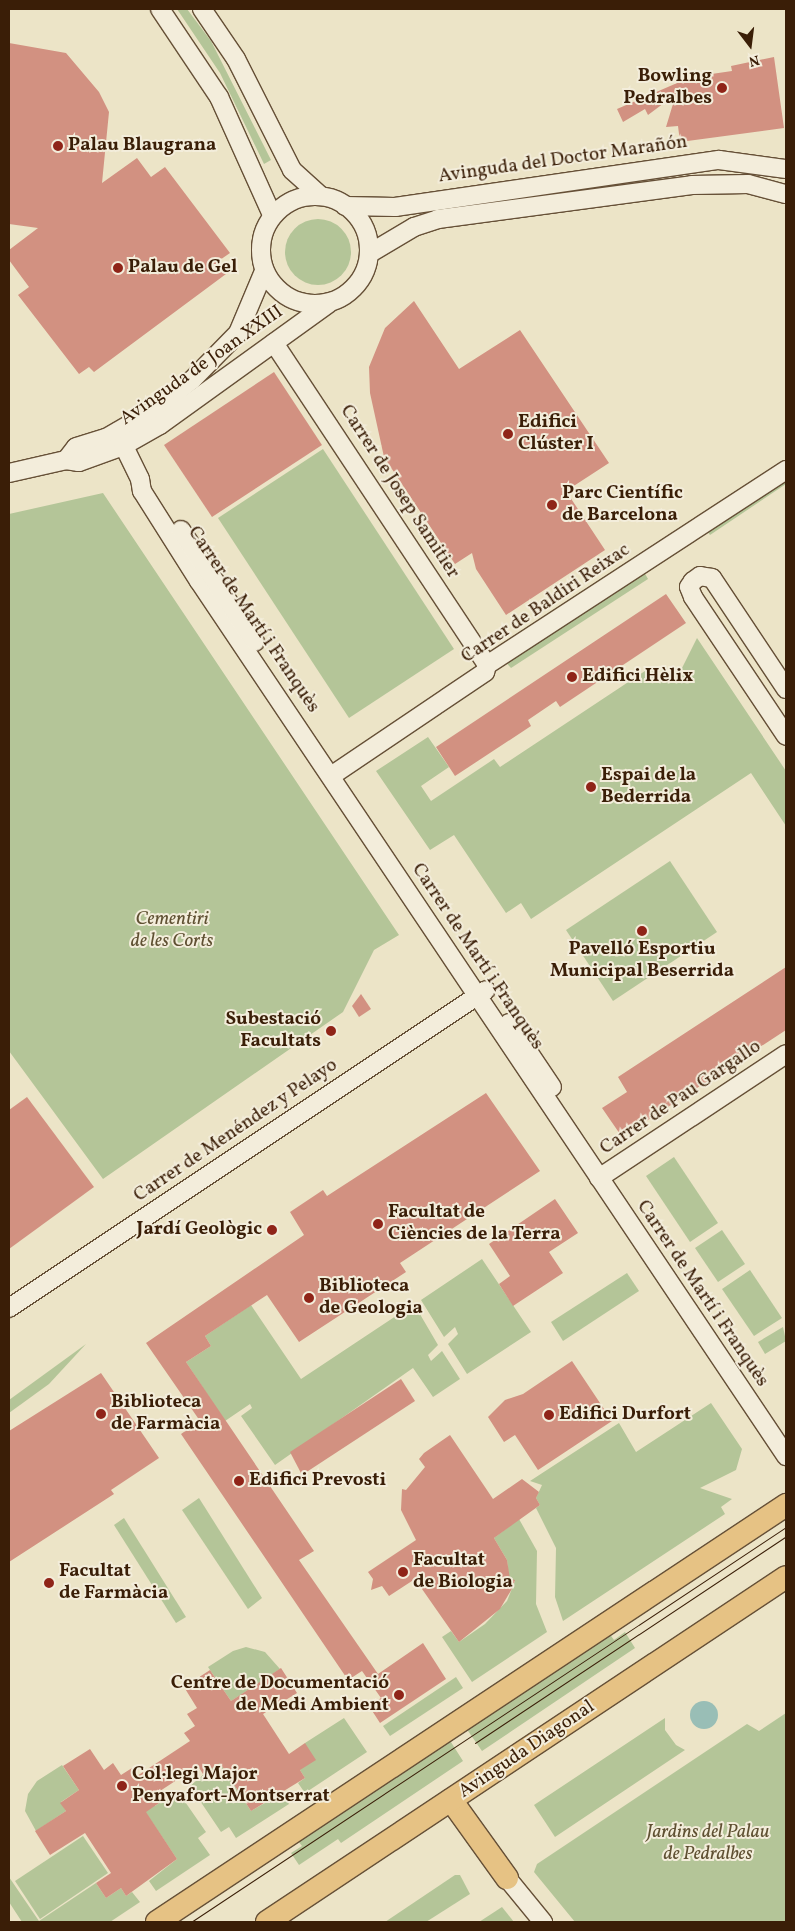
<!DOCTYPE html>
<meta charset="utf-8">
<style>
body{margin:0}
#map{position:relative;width:795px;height:1931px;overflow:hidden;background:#ece4c7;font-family:Vollkorn,serif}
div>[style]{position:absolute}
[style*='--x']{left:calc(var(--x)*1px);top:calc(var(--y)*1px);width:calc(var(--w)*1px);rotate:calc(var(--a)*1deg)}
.green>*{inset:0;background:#b4c598}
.round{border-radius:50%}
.water>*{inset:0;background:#99beb6}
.building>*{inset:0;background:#d29181}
.roads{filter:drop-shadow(1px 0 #665037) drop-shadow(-1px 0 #665037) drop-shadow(0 1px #665037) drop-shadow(0 -1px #665037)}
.minor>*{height:18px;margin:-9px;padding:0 9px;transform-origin:9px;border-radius:9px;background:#f3eddb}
.minor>.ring{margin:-9px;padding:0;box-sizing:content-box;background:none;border:18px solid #f3eddb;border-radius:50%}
.major>*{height:22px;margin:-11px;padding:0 11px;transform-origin:11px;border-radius:11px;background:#e6c284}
.tram>*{height:1px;margin:-0.5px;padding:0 0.5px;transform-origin:0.5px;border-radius:0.5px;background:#3a1e07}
.dots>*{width:14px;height:14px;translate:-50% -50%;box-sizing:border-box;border:2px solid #f3eddb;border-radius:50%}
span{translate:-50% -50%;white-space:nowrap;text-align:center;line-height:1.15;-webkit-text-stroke:4px #f3eddb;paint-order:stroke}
.poi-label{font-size:19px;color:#3a1e07;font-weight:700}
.right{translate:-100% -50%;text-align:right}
.left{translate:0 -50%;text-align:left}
.street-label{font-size:19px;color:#3a1e07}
.park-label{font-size:19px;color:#5f5032;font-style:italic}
.frame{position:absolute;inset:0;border:10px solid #3a1e07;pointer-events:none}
.north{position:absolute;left:725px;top:20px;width:50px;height:50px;-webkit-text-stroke:4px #f3eddb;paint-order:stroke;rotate:165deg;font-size:14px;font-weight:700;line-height:20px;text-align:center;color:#3a1e07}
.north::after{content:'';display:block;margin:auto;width:18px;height:22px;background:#3a1e07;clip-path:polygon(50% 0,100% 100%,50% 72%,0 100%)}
</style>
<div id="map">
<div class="green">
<div style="clip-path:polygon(177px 9px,187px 9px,211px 41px,271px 160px,264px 164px,220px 73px)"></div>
<div class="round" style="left:285px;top:219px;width:66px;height:66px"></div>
<div style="clip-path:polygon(323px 449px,454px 649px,349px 718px,218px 518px)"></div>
<div style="clip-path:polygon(786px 473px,786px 484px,710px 535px,705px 528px)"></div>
<div style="clip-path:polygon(103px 493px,399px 935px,374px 950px,343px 1012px,103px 1179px,9px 1051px,9px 514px)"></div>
<div style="clip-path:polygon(643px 570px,648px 579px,511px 668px,503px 659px)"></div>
<div style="clip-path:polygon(697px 638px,786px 771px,786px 826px,751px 773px,531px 919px,521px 903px,506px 913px,454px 835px,430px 850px,376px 771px,428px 737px,449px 767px,421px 786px,431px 801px,494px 759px,500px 767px,651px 667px,662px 682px,682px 668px)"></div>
<div style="clip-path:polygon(670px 861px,717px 932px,613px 1001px,566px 930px)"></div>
<div style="clip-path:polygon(674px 1157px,718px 1223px,690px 1242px,646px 1176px)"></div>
<div style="clip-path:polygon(722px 1230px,745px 1264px,718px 1282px,695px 1248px)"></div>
<div style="clip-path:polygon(482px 1259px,531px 1332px,467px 1374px,448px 1344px,458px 1334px,455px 1327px,444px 1337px,421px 1300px)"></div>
<div style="clip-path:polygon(750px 1270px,782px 1318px,754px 1336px,722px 1289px)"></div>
<div style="clip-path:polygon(627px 1273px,639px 1291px,563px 1341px,551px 1322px)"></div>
<div style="clip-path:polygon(414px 1304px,438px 1345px,428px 1355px,431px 1361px,442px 1351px,460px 1379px,433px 1397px,413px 1368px,275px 1465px,241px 1416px,252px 1408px,250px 1404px,225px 1421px,186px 1362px,211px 1346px,205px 1336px,251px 1305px,301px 1379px)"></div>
<div style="clip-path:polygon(783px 1327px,786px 1341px,765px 1354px,758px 1342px)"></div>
<div style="clip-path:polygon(86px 1344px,49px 1384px,9px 1413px,9px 1400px)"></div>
<div style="clip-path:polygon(711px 1403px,742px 1449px,736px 1470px,700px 1488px,732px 1499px,721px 1507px,725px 1514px,563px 1621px,555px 1597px,556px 1548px,536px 1508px,540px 1505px,536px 1498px,542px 1485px,530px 1481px,619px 1423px,636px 1452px)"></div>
<div style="clip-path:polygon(199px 1498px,262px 1598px,248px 1609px,182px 1510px)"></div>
<div style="clip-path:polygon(124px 1518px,186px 1617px,176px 1623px,114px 1525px)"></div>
<div style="clip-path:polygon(519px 1519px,537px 1551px,536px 1604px,547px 1632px,472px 1682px,442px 1637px,451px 1631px,459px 1642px,485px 1624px,507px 1601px,515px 1581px,509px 1579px,507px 1560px,494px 1538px)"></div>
<div style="clip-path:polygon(625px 1632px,635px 1648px,482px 1751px,466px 1728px,609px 1633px,614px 1640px)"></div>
<div style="clip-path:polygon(246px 1647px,265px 1652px,280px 1669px,231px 1701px,208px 1667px,233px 1651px)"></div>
<div style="clip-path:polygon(456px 1677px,463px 1688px,390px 1736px,383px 1726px)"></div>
<div style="clip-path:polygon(786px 1713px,786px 1922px,575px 1922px,534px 1872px,537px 1864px,747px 1724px,759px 1731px)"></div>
<div style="clip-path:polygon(344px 1718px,367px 1752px,305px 1793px,298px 1783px,305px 1778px,300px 1770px,305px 1743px)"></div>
<div style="clip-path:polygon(665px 1718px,665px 1730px,676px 1745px,685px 1750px,555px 1837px,534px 1805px)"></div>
<div style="clip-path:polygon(449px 1739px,463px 1761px,341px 1843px,338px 1839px,299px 1865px,291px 1853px,302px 1846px,297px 1840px)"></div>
<div style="clip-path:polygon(215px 1755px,251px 1811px,282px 1793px,289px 1804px,236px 1838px,229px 1827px,221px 1832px,190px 1786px,210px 1769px)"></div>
<div style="clip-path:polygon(62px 1765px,79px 1790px,61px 1802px,66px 1811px,36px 1831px,25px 1811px,28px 1794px,37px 1781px)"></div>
<div style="clip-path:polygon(172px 1794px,181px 1796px,206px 1832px,198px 1838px,210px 1855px,156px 1891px,149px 1881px,177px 1859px,140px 1804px,155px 1806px)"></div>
<div style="clip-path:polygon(83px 1836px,108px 1873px,40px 1919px,15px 1881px)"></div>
<div style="clip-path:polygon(455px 1875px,460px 1875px,470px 1894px,426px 1922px,385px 1922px)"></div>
<div style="clip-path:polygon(9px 1877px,39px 1921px,96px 1883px,106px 1898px,121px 1888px,126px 1896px,132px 1892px,140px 1902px,110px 1922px,22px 1922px,9px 1902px)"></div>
<div style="clip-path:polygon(502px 1907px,514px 1922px,479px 1922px)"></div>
</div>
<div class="water">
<div class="round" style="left:690px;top:1701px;width:28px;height:28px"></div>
</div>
<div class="building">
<div style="clip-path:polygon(9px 43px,66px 53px,99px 92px,109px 112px,102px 183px,137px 158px,151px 177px,165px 167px,230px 253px,217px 262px,226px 274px,94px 372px,89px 367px,79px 374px,18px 295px,29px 287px,9px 260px,9px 250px,38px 228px,9px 224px)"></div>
<div style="clip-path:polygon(774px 57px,784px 128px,680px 142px,678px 126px,666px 127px,676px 94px,648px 115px,645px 109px,623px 122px,617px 109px,691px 77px,732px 71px,731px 66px)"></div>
<div style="clip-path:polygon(414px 301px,459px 369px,520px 330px,609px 463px,566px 491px,605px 550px,506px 615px,476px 569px,472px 553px,455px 564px,384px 457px,370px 393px,369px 367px,385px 328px)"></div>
<div style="clip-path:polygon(274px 372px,322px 445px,212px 517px,164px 445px)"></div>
<div style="clip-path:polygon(666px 594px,686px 623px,560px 707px,556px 701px,528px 720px,531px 726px,455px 776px,436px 747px)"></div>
<div style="clip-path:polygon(786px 967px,786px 1030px,622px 1137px,602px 1108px,627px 1092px,618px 1077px)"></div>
<div style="clip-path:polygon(361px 994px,371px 1009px,359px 1017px,352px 1006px)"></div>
<div style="clip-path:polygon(486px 1093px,540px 1171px,400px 1263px,406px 1272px,299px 1342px,267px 1295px,205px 1336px,211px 1346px,186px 1362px,314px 1551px,299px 1560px,378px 1674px,423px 1643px,446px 1679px,380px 1723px,369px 1706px,381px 1698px,362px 1671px,348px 1680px,181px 1434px,200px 1421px,146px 1343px,304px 1235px,290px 1212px,323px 1190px,327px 1196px)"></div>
<div style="clip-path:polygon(27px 1097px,94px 1187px,9px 1249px,9px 1110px)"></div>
<div style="clip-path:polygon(555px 1199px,578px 1233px,549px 1252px,563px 1273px,513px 1306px,499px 1284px,510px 1276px,489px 1244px)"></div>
<div style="clip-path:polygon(572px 1361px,612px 1421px,538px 1470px,515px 1435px,504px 1442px,488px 1417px,505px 1400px,523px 1394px)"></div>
<div style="clip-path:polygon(101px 1373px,159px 1458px,111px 1490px,114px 1494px,9px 1562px,9px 1431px)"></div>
<div style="clip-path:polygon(401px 1379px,415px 1401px,302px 1475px,290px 1452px)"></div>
<div style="clip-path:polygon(450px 1435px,493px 1499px,522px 1479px,539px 1492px,536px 1498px,540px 1505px,494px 1538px,507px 1560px,510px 1579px,515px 1580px,513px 1587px,500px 1609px,459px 1642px,415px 1579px,389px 1596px,382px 1586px,371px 1590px,373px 1579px,368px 1572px,416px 1540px,401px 1510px,402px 1489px,406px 1490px,425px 1467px,419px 1459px,424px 1453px)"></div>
<div style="clip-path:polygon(281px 1668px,297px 1693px,263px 1714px,289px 1754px,305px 1743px,316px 1760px,300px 1770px,305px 1778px,251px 1811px,220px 1763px,203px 1774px,198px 1766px,157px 1793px,162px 1801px,146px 1812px,177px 1859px,126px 1896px,121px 1888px,106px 1898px,96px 1883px,111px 1873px,85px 1833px,50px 1855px,35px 1831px,66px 1811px,60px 1803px,79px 1790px,63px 1766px,90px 1749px,104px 1770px,113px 1763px,121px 1775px,132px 1768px,137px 1776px,190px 1741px,184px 1733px,195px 1726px,187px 1714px,197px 1708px,184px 1687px,210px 1670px,231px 1701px)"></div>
</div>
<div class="roads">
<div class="minor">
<div style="--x:160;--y:9;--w:106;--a:56.2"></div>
<div style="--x:219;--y:97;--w:129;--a:65.8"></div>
<div style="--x:202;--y:9;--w:60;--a:55.8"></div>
<div style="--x:236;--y:59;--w:124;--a:63.2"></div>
<div style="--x:292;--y:170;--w:39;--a:42"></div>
<div class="ring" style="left:261px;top:196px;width:90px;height:90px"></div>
<div style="--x:345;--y:206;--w:50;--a:1.1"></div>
<div style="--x:395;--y:207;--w:327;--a:-8.3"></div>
<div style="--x:719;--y:160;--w:68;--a:7.7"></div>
<div style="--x:372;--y:252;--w:49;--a:-30.8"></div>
<div style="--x:414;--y:227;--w:25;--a:-18"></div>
<div style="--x:438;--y:219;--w:256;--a:-7.6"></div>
<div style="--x:692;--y:185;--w:56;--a:-1"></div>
<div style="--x:748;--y:184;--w:39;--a:15"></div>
<div style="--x:274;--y:343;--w:386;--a:56.5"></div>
<div style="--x:117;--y:432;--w:52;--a:63.9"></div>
<div style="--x:140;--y:479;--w:12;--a:81"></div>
<div style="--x:142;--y:491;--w:107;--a:57.7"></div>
<div style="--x:199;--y:581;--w:1054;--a:56.14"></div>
<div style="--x:66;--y:460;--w:16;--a:-52"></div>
<div style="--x:76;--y:447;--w:31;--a:-17"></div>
<div style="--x:106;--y:438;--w:58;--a:-30.1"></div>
<div style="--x:156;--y:409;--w:46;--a:-38.9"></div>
<div style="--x:192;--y:380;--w:66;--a:-45.6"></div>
<div style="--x:238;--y:333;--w:67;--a:-67.2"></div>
<div style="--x:9;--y:473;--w:58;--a:-12.8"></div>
<div style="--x:66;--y:460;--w:13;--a:9"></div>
<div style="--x:79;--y:462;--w:47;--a:-20"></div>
<div style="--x:123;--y:446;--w:43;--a:-29.6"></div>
<div style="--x:160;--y:425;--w:208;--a:-35.8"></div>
<div style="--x:181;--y:530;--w:134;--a:56.5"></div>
<div style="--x:786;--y:689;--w:133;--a:-123.7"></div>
<div style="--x:712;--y:578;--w:12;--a:-171"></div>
<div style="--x:700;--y:576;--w:9;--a:144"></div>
<div style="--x:693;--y:581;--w:7;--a:124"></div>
<div style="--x:689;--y:587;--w:11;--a:68"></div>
<div style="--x:693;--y:597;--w:167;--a:56.2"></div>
<div style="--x:331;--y:776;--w:186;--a:-34"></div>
<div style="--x:485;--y:672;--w:7;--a:-74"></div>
<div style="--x:487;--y:665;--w:357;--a:-33.1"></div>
<div style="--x:509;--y:1023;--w:77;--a:56.1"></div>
<div style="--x:599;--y:1178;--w:224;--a:-33.5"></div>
<div style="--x:9;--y:1308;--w:573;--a:-33.69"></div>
<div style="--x:507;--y:1878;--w:57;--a:50.7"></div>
</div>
<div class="major">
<div style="--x:451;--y:1800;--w:96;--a:54.3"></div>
<div style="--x:157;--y:1922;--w:755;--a:-33.54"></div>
<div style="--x:267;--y:1922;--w:623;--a:-33.61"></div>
</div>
</div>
<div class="tram">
<div style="--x:475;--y:1743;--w:374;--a:-33.6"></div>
<div style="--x:191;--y:1922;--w:714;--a:-33.58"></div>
</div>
<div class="dots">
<div style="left:722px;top:88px;background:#8f2418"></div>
<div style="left:58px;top:146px;background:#8f2418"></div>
<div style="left:118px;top:268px;background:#8f2418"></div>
<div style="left:508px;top:434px;background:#8f2418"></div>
<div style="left:552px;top:505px;background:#8f2418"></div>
<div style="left:572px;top:677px;background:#8f2418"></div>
<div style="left:591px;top:787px;background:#8f2418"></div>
<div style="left:642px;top:931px;background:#8f2418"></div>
<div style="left:331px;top:1031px;background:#8f2418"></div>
<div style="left:378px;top:1224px;background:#8f2418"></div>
<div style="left:272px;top:1230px;background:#8f2418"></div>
<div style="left:309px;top:1298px;background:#8f2418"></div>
<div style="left:101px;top:1414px;background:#8f2418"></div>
<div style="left:549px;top:1415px;background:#8f2418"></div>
<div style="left:239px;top:1481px;background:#8f2418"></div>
<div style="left:403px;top:1572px;background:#8f2418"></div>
<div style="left:49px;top:1583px;background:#8f2418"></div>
<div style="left:399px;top:1695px;background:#8f2418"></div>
<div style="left:122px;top:1786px;background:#8f2418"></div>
</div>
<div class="poi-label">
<span class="right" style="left:712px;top:88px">Bowling<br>Pedralbes</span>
<span class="left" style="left:68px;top:146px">Palau Blaugrana</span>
<span class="left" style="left:128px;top:268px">Palau de Gel</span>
<span class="left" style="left:518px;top:434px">Edifici<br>Clúster I</span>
<span class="left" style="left:562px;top:505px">Parc Científic<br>de Barcelona</span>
<span class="left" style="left:582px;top:677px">Edifici Hèlix</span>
<span class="left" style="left:601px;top:787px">Espai de la<br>Bederrida</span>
<span style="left:642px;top:961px">Pavelló Esportiu<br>Municipal Beserrida</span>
<span class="right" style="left:321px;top:1031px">Subestació<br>Facultats</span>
<span class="left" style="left:388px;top:1224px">Facultat de<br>Ciències de la Terra</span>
<span class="right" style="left:262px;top:1230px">Jardí Geològic</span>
<span class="left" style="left:319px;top:1298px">Biblioteca<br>de Geologia</span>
<span class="left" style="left:111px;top:1414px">Biblioteca<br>de Farmàcia</span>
<span class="left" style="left:559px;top:1415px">Edifici Durfort</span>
<span class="left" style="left:249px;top:1481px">Edifici Prevosti</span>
<span class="left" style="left:413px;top:1572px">Facultat<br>de Biologia</span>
<span class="left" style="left:59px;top:1583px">Facultat<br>de Farmàcia</span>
<span class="right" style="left:389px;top:1695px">Centre de Documentació<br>de Medi Ambient</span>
<span class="left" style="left:132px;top:1786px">Col·legi Major<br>Penyafort-Montserrat</span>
</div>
<div class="street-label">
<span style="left:563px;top:160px;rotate:-8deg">Avinguda del Doctor Marañón</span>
<span style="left:202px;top:366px;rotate:-35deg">Avinguda de Joan XXIII</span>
<span style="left:399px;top:492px;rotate:57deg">Carrer de Josep Samitier</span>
<span style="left:546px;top:604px;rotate:-34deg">Carrer de Baldiri Reixac</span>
<span style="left:253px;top:620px;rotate:56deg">Carrer de Martí i Franquès</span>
<span style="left:477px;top:957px;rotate:56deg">Carrer de Martí i Franquès</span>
<span style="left:681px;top:1098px;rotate:-34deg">Carrer de Pau Gargallo</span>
<span style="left:236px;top:1131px;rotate:-34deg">Carrer de Menéndez y Pelayo</span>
<span style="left:702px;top:1294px;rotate:56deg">Carrer de Martí i Franquès</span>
<span style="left:527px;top:1750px;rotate:-34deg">Avinguda Diagonal</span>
</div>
<div class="park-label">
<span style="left:172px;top:931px">Cementiri<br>de les Corts</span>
<span style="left:708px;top:1844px">Jardins del Palau<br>de Pedralbes</span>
</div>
<div class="frame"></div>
<div class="north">N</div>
</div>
